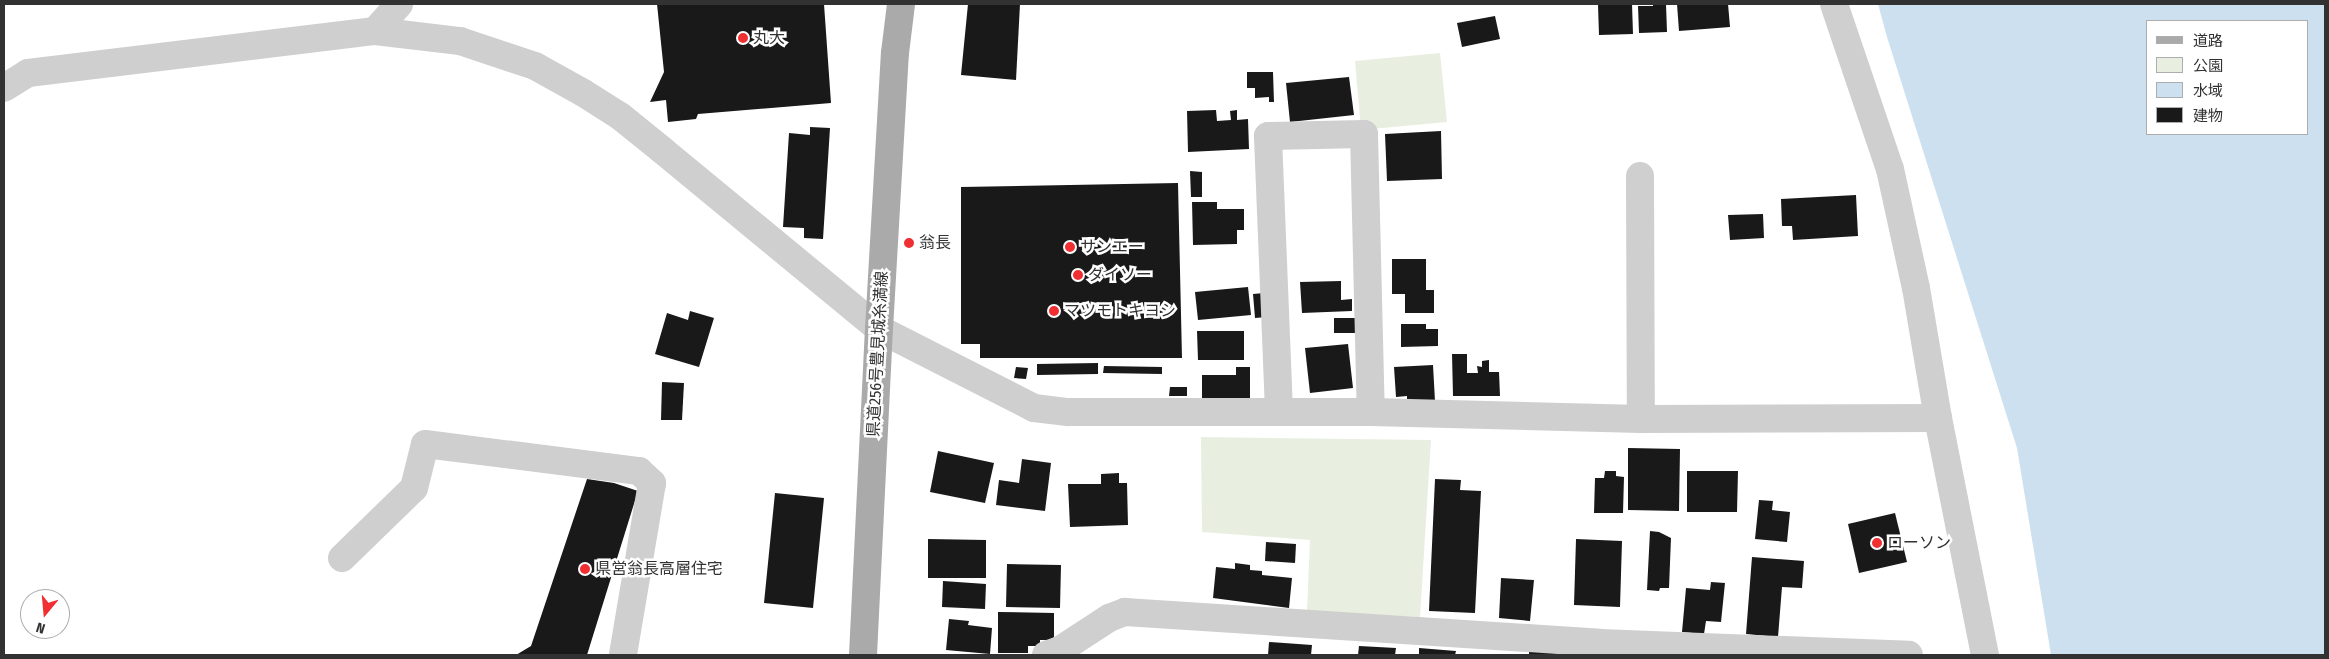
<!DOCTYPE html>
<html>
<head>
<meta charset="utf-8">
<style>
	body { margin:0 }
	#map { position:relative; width:2329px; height:659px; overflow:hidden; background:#fff; font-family:"Fira Sans Condensed","Noto Sans JP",sans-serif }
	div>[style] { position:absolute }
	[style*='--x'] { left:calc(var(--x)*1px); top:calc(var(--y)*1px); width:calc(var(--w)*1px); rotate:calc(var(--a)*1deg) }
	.green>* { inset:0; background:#e8efe0 }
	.water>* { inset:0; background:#cce0ef }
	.building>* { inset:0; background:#191919 }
	.minor>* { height:28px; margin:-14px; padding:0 14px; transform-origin:14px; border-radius:14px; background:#cfcfcf }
	.major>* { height:28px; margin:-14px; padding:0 14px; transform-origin:14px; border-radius:14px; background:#aaa }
	.dots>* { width:14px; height:14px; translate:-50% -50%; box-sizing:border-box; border:2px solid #fff; border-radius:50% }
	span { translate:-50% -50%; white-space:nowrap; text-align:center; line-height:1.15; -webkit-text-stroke:5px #fff; paint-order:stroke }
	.poi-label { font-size:16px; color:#323232 }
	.left { translate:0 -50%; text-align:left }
	.street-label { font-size:16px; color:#323232 }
	.frame { position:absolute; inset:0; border:5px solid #323232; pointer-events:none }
	.legend { position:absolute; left:2146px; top:20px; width:162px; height:115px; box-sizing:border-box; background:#fff; border:1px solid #adadad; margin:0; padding:6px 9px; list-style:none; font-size:15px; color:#323232 }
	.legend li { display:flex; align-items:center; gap:10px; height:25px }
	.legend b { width:25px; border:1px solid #adadad }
	.north { position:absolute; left:20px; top:589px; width:50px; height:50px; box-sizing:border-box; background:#fff; border:1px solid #adadad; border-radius:50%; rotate:197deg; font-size:14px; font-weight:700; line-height:20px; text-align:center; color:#323232 }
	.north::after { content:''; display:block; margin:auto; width:18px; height:22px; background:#ef2f32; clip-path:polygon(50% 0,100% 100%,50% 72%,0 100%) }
</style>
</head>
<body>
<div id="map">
	<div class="green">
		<div style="clip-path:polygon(1440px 53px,1447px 122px,1361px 130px,1355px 61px)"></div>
		<div style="clip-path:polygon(1201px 437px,1431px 440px,1420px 617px,1307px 611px,1310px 540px,1202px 532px)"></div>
	</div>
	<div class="water">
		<div style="clip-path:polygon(evenodd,1878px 4px,2325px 4px,2325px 655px,2051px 655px,2017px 448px,1887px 37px,1878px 4px,2148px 21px,2308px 21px,2308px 134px,2148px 134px,2148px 21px)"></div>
	</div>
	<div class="building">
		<div style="clip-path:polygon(657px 4px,824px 4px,831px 103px,698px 114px,696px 119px,668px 122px,666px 100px,650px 102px,664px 72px)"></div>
		<div style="clip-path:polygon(968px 4px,1020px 4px,1016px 80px,961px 75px)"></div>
		<div style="clip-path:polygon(1632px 4px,1633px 34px,1599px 35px,1598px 5px)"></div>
		<div style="clip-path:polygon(1653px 4px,1666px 4px,1667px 32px,1639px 33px,1638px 6px,1653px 6px)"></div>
		<div style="clip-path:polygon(1677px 4px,1728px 4px,1730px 27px,1679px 31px)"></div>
		<div style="clip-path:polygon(1495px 16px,1500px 39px,1462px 47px,1457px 23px)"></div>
		<div style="clip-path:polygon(1247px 72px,1273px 72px,1274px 102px,1269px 102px,1269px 97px,1255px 98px,1255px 88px,1247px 88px)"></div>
		<div style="clip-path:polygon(1349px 77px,1354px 115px,1290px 122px,1286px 83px)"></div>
		<div style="clip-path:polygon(1216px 110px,1217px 121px,1231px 120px,1230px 111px,1237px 110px,1237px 120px,1248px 119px,1249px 149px,1188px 152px,1187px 111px)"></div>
		<div style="clip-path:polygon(810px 127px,830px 128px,823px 239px,804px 238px,804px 228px,783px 227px,789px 133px,810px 135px)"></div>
		<div style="clip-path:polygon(1441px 131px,1442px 179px,1387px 181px,1385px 134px)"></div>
		<div style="clip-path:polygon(1190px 171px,1202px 172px,1202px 197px,1191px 197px)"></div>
		<div style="clip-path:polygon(1178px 183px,1182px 358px,980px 358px,980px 344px,961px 344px,961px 187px)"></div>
		<div style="clip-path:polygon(1856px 195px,1858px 236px,1793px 240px,1792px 226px,1782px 226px,1781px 199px)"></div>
		<div style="clip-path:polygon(1192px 202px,1217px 202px,1217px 209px,1244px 209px,1244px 230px,1237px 230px,1237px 244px,1193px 245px)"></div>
		<div style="clip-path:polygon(1763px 214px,1764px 238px,1730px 240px,1728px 215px)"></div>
		<div style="clip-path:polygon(1392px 259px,1426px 259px,1426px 290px,1434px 290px,1434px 313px,1405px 313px,1405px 294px,1392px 294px)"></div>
		<div style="clip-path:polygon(1341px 281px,1341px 300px,1352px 299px,1352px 311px,1302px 313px,1300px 282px)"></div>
		<div style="clip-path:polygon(1248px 287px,1251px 315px,1198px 320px,1195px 292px)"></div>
		<div style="clip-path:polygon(1264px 293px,1267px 317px,1255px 318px,1253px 294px)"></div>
		<div style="clip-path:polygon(690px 311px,714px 318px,699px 367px,655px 354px,667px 313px,688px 320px)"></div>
		<div style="clip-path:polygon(1334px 318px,1356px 318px,1356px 333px,1334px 333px)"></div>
		<div style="clip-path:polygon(1401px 324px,1426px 324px,1426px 329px,1438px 329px,1438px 346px,1401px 347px)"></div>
		<div style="clip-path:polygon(1197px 331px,1244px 331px,1244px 360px,1198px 360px)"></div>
		<div style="clip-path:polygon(1348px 344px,1353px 388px,1310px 393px,1305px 348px)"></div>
		<div style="clip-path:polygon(1452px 354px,1467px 354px,1467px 373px,1478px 373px,1477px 366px,1482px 367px,1482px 361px,1489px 360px,1489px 372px,1499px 372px,1500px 396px,1453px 396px)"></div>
		<div style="clip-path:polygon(1098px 363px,1098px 374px,1037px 375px,1037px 364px)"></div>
		<div style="clip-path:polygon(1433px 365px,1435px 401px,1407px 402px,1407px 396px,1396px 397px,1394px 367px)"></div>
		<div style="clip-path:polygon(1104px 366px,1162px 367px,1162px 374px,1103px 373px)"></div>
		<div style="clip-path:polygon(1016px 367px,1028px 368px,1026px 379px,1014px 378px)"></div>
		<div style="clip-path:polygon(1236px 367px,1250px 367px,1250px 405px,1202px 404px,1202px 375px,1236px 375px)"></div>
		<div style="clip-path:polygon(662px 382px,684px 383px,682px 420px,661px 420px)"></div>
		<div style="clip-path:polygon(1170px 387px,1187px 387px,1187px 396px,1169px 396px)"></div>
		<div style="clip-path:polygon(1628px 448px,1680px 449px,1679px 511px,1628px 510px)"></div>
		<div style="clip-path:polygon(938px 451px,994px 463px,985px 503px,930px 492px)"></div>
		<div style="clip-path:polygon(1022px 459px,1051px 463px,1045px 511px,996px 505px,999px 480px,1019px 483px)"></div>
		<div style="clip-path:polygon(1605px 471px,1616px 471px,1616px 476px,1624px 477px,1623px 513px,1594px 513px,1595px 478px,1604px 478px)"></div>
		<div style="clip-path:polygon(1687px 471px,1738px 471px,1737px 512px,1687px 512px)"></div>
		<div style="clip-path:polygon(1119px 473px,1119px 483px,1127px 483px,1128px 525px,1070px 527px,1068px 484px,1101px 484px,1101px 474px)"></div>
		<div style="clip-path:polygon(587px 479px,614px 483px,638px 491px,587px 655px,516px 655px,531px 646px)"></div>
		<div style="clip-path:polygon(1435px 479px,1461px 480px,1460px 490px,1481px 491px,1475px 613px,1429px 611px)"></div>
		<div style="clip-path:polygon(775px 493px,824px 498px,813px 608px,764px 603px)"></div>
		<div style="clip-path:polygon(1759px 500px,1773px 501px,1772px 510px,1790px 512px,1787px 542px,1755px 539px)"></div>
		<div style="clip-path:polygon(1895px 513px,1907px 562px,1859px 573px,1848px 524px)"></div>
		<div style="clip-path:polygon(1650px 531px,1659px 532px,1671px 538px,1669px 588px,1660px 588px,1659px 591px,1647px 590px)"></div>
		<div style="clip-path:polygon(928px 539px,986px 540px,986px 578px,928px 578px)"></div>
		<div style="clip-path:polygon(1576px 539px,1622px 541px,1620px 607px,1574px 605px)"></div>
		<div style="clip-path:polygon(1266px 542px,1296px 544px,1295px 563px,1265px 561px)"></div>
		<div style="clip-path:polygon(1752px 557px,1804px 561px,1802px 588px,1782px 587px,1778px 637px,1746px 634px)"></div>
		<div style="clip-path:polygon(1235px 563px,1250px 565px,1250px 570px,1262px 571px,1262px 575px,1292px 578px,1289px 608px,1213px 598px,1216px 567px,1235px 569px)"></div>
		<div style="clip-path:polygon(1007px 564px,1061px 565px,1060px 608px,1006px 607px)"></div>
		<div style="clip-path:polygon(1501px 578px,1534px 580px,1530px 621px,1499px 618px)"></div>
		<div style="clip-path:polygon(943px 581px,986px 584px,985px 609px,942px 607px)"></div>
		<div style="clip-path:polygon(1711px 582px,1725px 583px,1721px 622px,1706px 621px,1704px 634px,1682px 632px,1686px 588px,1710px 590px)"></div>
		<div style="clip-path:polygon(998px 612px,1054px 613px,1054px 640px,1040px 640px,1040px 646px,1028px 646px,1028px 653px,998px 653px)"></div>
		<div style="clip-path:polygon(949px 619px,969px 621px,968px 625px,992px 628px,990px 654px,946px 650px)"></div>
		<div style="clip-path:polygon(1269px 642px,1312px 645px,1311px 655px,1268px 655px)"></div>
		<div style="clip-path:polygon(1359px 646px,1396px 648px,1395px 655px,1358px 655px)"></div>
		<div style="clip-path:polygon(1419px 648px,1456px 651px,1455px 655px,1419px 655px)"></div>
		<div style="clip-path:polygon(1529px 650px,1561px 653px,1561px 655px,1529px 655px)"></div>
	</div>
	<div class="minor">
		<div style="--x:1834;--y:4;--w:174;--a:71.3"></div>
		<div style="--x:1890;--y:169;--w:122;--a:77.7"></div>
		<div style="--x:1916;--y:288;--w:132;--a:80.4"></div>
		<div style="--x:1938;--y:418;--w:242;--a:78.8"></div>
		<div style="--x:375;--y:31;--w:36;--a:-48"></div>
		<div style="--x:4;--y:88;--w:28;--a:-32"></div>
		<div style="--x:28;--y:73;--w:350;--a:-6.9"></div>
		<div style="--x:375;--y:31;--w:86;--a:6.7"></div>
		<div style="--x:460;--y:41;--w:79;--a:18.4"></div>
		<div style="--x:535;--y:66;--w:54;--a:29"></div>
		<div style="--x:582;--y:92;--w:45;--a:32.3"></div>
		<div style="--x:620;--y:116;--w:54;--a:39"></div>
		<div style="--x:662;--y:150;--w:281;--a:39.5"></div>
		<div style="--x:879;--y:329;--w:174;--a:27"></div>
		<div style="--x:1034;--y:408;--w:34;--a:7"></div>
		<div style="--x:1068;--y:412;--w:303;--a:0"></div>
		<div style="--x:1371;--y:412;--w:270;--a:1.5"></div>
		<div style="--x:1641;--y:419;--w:297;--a:-0.2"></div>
		<div style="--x:1640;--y:176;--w:243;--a:89.8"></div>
		<div style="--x:1279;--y:411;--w:275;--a:-92.3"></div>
		<div style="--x:1268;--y:136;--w:96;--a:-1.2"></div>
		<div style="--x:1364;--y:134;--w:278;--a:88.6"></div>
		<div style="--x:342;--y:558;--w:100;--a:-44.2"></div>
		<div style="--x:414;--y:488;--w:45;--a:-76"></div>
		<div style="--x:425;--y:444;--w:216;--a:7.2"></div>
		<div style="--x:639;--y:471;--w:18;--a:43"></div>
		<div style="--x:652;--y:483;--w:174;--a:99.6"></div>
		<div style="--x:1046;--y:655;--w:15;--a:-20"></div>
		<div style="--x:1060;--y:650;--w:59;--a:-33.1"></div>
		<div style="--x:1109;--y:618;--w:17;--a:-21"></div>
		<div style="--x:1125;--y:612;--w:476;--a:3.7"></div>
		<div style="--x:1600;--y:643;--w:309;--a:2.2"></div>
	</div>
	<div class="major">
		<div style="--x:863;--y:655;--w:326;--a:-87.2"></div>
		<div style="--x:879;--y:329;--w:276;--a:-86.7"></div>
		<div style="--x:895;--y:53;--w:49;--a:-83"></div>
	</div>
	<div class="dots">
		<div style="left:743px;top:38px;background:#ef2f32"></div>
		<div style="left:909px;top:243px;background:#ef2f32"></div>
		<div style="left:1070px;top:247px;background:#ef2f32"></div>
		<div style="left:1078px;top:275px;background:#ef2f32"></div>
		<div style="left:1054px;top:311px;background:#ef2f32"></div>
		<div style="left:1877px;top:543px;background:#ef2f32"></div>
		<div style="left:585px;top:569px;background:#ef2f32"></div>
	</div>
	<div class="poi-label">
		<span class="left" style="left:753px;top:38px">丸大</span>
		<span class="left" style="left:919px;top:243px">翁長</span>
		<span class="left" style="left:1080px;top:247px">サンエー</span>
		<span class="left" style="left:1088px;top:275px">ダイソー</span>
		<span class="left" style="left:1064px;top:311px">マツモトキヨシ</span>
		<span class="left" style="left:1887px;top:543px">ローソン</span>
		<span class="left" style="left:595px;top:569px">県営翁長高層住宅</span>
	</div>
	<div class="street-label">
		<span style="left:878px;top:354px;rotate:-87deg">県道256号豊見城糸満線</span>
	</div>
	<div class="frame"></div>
	<ul class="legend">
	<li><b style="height:6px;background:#aaa"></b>道路</li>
	<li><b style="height:14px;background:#e8efe0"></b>公園</li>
	<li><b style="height:14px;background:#cce0ef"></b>水域</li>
	<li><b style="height:14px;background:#191919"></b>建物</li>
	</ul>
	<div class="north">N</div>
</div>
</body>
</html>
